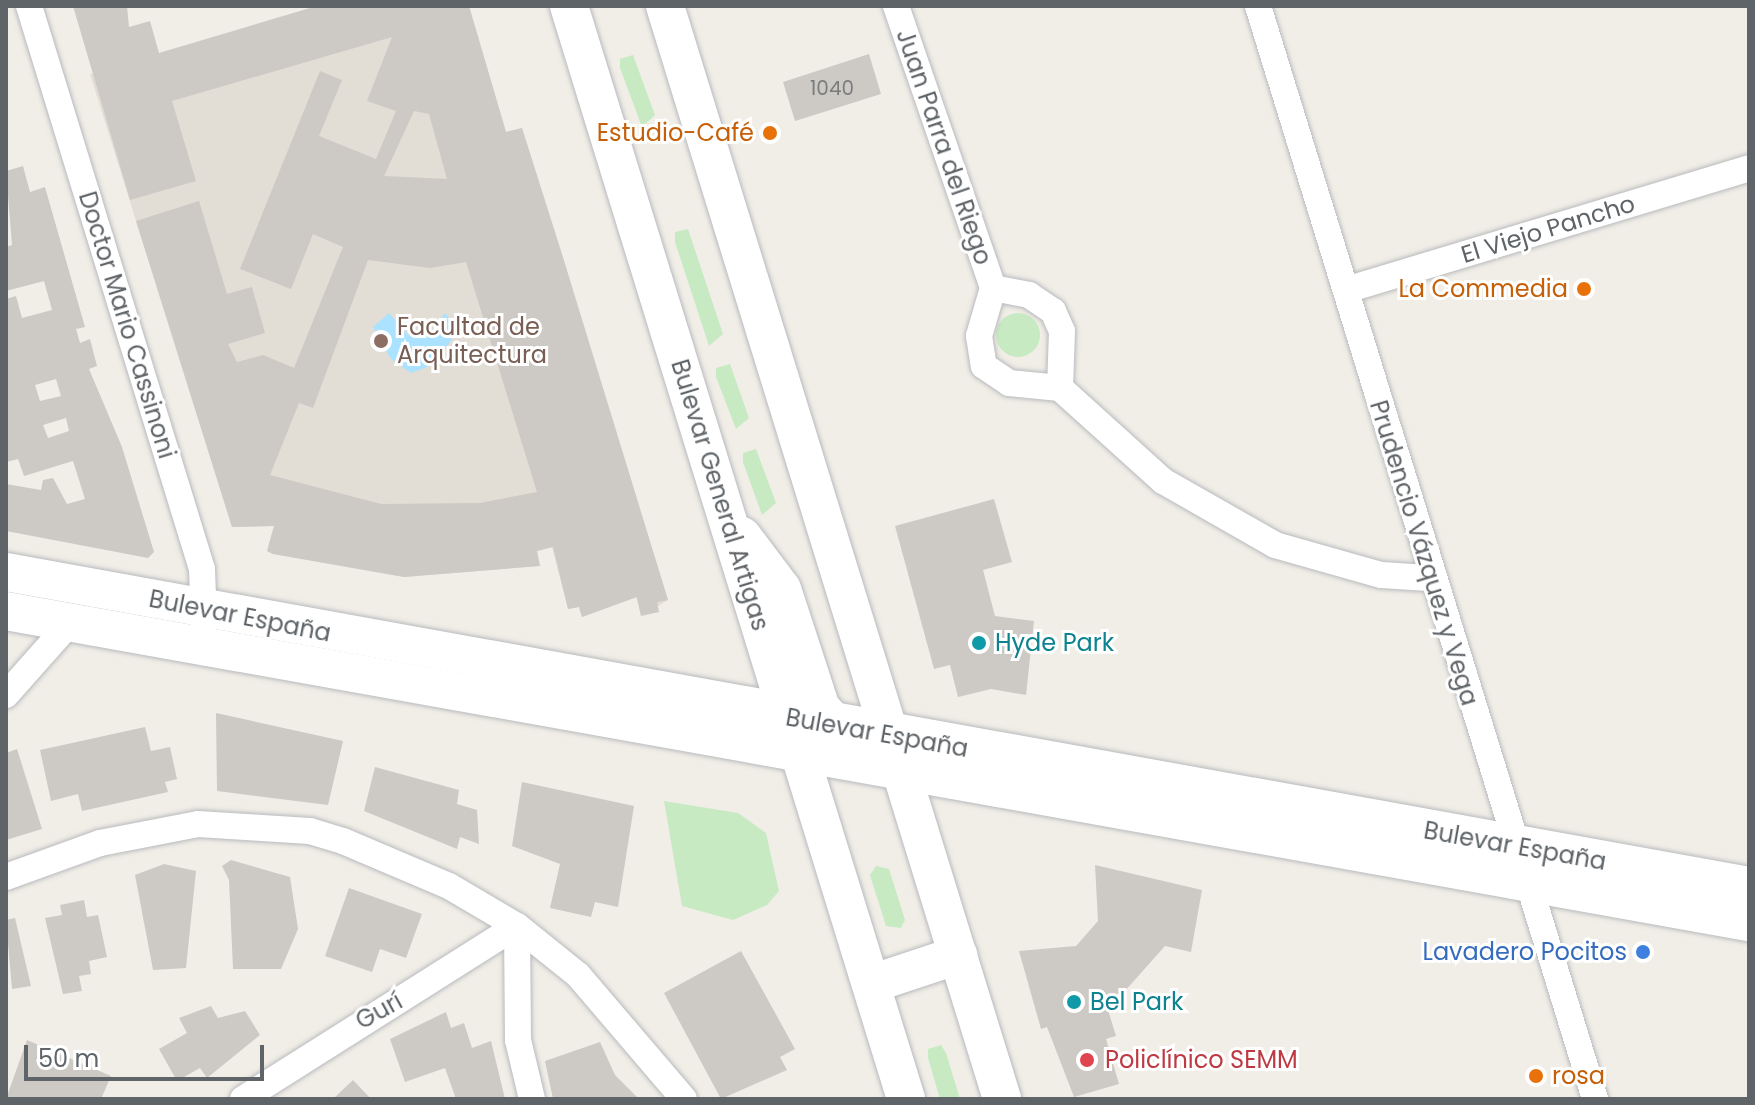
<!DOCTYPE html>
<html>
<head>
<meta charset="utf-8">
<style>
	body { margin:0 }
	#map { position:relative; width:1755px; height:1105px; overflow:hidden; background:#f1eee7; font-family:Poppins,sans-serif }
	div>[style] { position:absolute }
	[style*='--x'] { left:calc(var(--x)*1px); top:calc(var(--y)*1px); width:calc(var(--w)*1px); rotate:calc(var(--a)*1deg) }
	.education>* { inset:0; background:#e2ddd5 }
	.green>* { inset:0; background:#c7eac3 }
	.round { border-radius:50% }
	.water>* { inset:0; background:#aae2ff }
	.building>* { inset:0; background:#cdc9c4 }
	.roads { filter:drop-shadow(0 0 2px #b8babe) drop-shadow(0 0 2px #b8babe) }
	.street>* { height:26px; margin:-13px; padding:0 13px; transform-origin:13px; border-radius:13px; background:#fff }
	.secondary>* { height:38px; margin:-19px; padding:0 19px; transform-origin:19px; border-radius:19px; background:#fff }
	.dots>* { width:22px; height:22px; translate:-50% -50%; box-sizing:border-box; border:4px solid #fff; border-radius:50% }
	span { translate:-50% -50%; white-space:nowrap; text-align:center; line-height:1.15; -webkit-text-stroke:6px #fff; paint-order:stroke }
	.number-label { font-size:20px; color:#7a7d7f }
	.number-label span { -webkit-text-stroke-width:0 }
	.food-label { font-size:24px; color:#c56008 }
	.right { translate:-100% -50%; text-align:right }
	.left { translate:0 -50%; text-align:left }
	.street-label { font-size:24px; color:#5f6468 }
	.education-label { font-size:24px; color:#785e54 }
	.culture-label { font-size:24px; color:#0d838f }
	.shop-label { font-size:24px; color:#366cbe }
	.health-label { font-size:24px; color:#be3a42 }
	.frame { position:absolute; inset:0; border:8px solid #5f6468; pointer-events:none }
	.scale { position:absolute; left:24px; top:1045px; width:240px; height:36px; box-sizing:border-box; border:4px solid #5f6468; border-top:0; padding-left:10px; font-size:24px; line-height:28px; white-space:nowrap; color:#5f6468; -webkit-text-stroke:6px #fff; paint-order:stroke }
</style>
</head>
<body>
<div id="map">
	<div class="education">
		<div style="clip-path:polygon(317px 6px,469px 6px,506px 132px,522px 128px,668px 600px,641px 616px,636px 597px,582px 617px,579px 607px,568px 609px,552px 547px,537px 551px,540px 566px,404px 577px,273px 554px,267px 551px,274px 526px,232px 527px,90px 74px)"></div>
	</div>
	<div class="green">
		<div style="clip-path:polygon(633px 55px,655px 115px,642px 127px,620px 68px,620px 59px)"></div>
		<div style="clip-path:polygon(688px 229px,723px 334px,709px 346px,675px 242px,675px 232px)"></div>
		<div class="round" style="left:996px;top:313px;width:44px;height:44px"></div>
		<div style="clip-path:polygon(730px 364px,749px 418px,736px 429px,716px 377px,716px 368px)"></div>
		<div style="clip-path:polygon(756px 449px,776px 503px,762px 515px,743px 462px,743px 453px)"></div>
		<div style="clip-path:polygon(664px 801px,738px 813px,766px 833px,779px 891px,767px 905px,733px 920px,682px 906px)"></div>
		<div style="clip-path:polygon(876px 866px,889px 869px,905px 920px,901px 928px,886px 926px,870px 875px)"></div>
		<div style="clip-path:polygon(941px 1045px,946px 1053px,960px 1099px,940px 1099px,928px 1058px,928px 1049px)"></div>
	</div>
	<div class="water">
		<div style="clip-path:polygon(389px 313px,408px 335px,430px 333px,445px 313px,458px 330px,435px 364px,411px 373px,390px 358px,373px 327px)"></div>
	</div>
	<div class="building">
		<div style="clip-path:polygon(evenodd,73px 6px,127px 6px,129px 27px,150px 21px,159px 53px,317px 6px,469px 6px,506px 132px,522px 128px,562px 254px,668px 600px,657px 602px,659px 612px,641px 616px,637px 597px,582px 617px,579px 607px,568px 609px,553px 547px,537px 551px,540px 566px,404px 577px,273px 554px,267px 551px,274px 526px,232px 527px,136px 221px,199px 201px,227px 294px,252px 287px,265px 333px,228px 344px,237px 362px,263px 355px,294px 368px,343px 247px,313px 234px,291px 289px,240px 269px,320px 71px,342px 80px,319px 136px,376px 159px,396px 111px,367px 101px,392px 37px,172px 101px,196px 181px,130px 200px,73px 6px,414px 111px,429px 114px,447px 179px,384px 176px,414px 111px,73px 6px,368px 260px,430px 268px,466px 262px,537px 492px,480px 503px,381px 504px,270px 475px,299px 403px,313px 408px,368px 260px)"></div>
		<div style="clip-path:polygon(869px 54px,881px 94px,795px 121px,783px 82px)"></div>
		<div style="clip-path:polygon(evenodd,23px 166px,30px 192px,45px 187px,85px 327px,76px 329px,80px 343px,90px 339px,97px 366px,89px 369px,122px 447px,154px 552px,148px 558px,6px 531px,6px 484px,41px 490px,43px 480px,53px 478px,67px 504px,85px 499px,73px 461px,24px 476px,18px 459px,6px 462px,6px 299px,16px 296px,22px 318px,52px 310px,44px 281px,6px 291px,6px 247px,12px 245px,6px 171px,23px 166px,56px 379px,61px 396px,40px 401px,35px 385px,56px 379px,23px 166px,66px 418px,69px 431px,48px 438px,43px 425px,66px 418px)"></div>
		<div style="clip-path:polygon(994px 499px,1012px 562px,983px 570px,995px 616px,1034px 621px,1026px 695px,991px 689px,958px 697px,950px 665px,934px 669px,895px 526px)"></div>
		<div style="clip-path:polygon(216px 713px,343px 741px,328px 805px,217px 791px)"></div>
		<div style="clip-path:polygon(145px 727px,151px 751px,170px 747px,177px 779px,165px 782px,168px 792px,82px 811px,78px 794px,51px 801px,40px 750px)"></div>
		<div style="clip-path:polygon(17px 749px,42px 829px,6px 840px,6px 753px)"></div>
		<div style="clip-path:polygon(375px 767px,459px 790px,457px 804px,477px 810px,479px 844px,460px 837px,457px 849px,364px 811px)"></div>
		<div style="clip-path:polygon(522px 782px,634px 806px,618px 907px,595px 902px,591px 917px,550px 908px,560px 864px,512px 846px)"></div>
		<div style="clip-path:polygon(231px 860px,290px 877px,298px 929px,281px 969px,233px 969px,229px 880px,222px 866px)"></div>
		<div style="clip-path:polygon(164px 864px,196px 871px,186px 968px,153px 970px,135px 875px)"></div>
		<div style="clip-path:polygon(1095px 865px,1202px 890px,1191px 952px,1165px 946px,1108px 1010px,1116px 1036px,1106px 1039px,1119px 1084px,1074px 1097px,1047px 1027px,1041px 1029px,1019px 951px,1076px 946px,1098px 921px)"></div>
		<div style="clip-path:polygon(349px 888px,422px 914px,406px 958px,380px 949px,372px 972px,325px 956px)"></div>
		<div style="clip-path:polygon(84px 900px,87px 917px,98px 915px,107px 957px,89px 961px,91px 974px,79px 976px,82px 991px,63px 994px,45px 918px,62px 915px,60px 905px)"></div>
		<div style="clip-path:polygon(15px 918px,31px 986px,12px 989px,6px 920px)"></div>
		<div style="clip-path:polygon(741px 951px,795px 1049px,780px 1057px,787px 1070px,721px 1099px,664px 993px)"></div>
		<div style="clip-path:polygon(211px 1006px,218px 1018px,245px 1011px,260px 1035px,207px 1078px,200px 1068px,177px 1081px,159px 1049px,187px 1033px,179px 1018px)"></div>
		<div style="clip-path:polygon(446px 1012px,451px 1028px,464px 1023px,472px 1048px,491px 1041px,505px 1099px,456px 1099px,445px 1068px,405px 1082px,390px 1039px)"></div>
		<div style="clip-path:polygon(27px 1040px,111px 1076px,101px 1099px,6px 1099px)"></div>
		<div style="clip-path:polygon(600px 1042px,615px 1075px,639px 1099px,553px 1099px,545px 1061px)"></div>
		<div style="clip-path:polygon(353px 1080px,371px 1099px,333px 1099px)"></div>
	</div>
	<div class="roads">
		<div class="street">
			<div style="--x:29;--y:6;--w:589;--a:72.92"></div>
			<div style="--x:202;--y:569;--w:55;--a:87.9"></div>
			<div style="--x:896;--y:6;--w:298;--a:71"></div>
			<div style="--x:993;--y:288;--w:50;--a:106.3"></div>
			<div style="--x:979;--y:336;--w:30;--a:81"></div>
			<div style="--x:984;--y:366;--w:30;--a:34"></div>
			<div style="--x:1009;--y:383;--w:51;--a:5.6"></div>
			<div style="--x:1060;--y:388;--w:139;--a:42.1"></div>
			<div style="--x:1163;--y:481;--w:129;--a:29.7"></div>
			<div style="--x:1275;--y:545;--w:110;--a:15.8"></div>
			<div style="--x:1381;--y:575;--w:48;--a:3.6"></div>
			<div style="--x:1258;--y:6;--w:1144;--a:72.86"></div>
			<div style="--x:993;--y:288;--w:37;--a:11"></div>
			<div style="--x:1029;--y:295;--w:29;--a:34"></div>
			<div style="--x:1053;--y:311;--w:22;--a:66"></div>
			<div style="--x:1062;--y:331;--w:57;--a:92"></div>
			<div style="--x:1346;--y:290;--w:421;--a:-16.8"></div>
			<div style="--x:6;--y:695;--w:96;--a:-48.4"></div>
			<div style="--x:6;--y:877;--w:100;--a:-19.9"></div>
			<div style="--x:100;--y:843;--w:100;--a:-11"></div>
			<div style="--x:198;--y:824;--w:112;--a:3.6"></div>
			<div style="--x:310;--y:831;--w:34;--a:17"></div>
			<div style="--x:343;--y:841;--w:115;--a:23"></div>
			<div style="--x:449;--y:886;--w:79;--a:30.5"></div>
			<div style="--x:517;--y:926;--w:78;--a:38.8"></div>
			<div style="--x:578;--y:975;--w:163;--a:49.5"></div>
			<div style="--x:517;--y:926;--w:114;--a:89.5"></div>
			<div style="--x:518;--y:1040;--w:61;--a:76.7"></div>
			<div style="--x:243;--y:1099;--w:324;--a:-32.3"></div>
		</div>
		<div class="secondary">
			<div style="--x:569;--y:6;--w:1144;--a:72.86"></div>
			<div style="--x:665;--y:6;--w:1144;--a:72.86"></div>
			<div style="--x:742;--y:536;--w:66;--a:53"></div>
			<div style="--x:782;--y:589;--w:125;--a:71.9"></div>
			<div style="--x:821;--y:708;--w:38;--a:47"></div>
			<div style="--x:6;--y:572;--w:1771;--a:10.21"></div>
			<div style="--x:6;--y:611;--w:1771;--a:10.12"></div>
			<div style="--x:871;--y:984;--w:92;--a:-18.4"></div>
		</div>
	</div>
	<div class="dots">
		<div style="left:770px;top:133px;background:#e8710a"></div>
		<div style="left:1584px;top:289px;background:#e8710a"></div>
		<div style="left:381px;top:341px;background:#8d6e63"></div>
		<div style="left:979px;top:643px;background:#0f9aa8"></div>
		<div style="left:1643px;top:952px;background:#3f7fe0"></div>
		<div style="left:1074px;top:1002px;background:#0f9aa8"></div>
		<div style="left:1087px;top:1060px;background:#e0444e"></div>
		<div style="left:1536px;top:1076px;background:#e8710a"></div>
	</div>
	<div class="number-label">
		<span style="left:832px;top:88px">1040</span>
	</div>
	<div class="food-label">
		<span class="right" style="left:754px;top:133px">Estudio-Café</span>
		<span class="right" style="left:1568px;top:289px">La Commedia</span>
		<span class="left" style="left:1552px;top:1076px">rosa</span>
	</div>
	<div class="street-label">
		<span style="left:944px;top:147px;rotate:71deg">Juan Parra del Riego</span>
		<span style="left:1548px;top:229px;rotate:-17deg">El Viejo Pancho</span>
		<span style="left:127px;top:325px;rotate:73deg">Doctor Mario Cassinoni</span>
		<span style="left:720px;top:495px;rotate:73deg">Bulevar General Artigas</span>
		<span style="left:1424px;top:553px;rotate:73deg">Prudencio Vázquez y Vega</span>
		<span style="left:240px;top:616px;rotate:11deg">Bulevar España</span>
		<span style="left:877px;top:733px;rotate:10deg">Bulevar España</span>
		<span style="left:1515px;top:846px;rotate:10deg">Bulevar España</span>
		<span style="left:379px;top:1011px;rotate:-29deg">Gurí</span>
	</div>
	<div class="education-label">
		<span class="left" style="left:397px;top:341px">Facultad de<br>Arquitectura</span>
	</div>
	<div class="culture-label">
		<span class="left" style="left:995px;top:643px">Hyde Park</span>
		<span class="left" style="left:1090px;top:1002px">Bel Park</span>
	</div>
	<div class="shop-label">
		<span class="right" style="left:1627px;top:952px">Lavadero Pocitos</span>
	</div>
	<div class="health-label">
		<span class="left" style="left:1105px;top:1060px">Policlínico SEMM</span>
	</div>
	<div class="frame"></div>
	<div class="scale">50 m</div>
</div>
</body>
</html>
